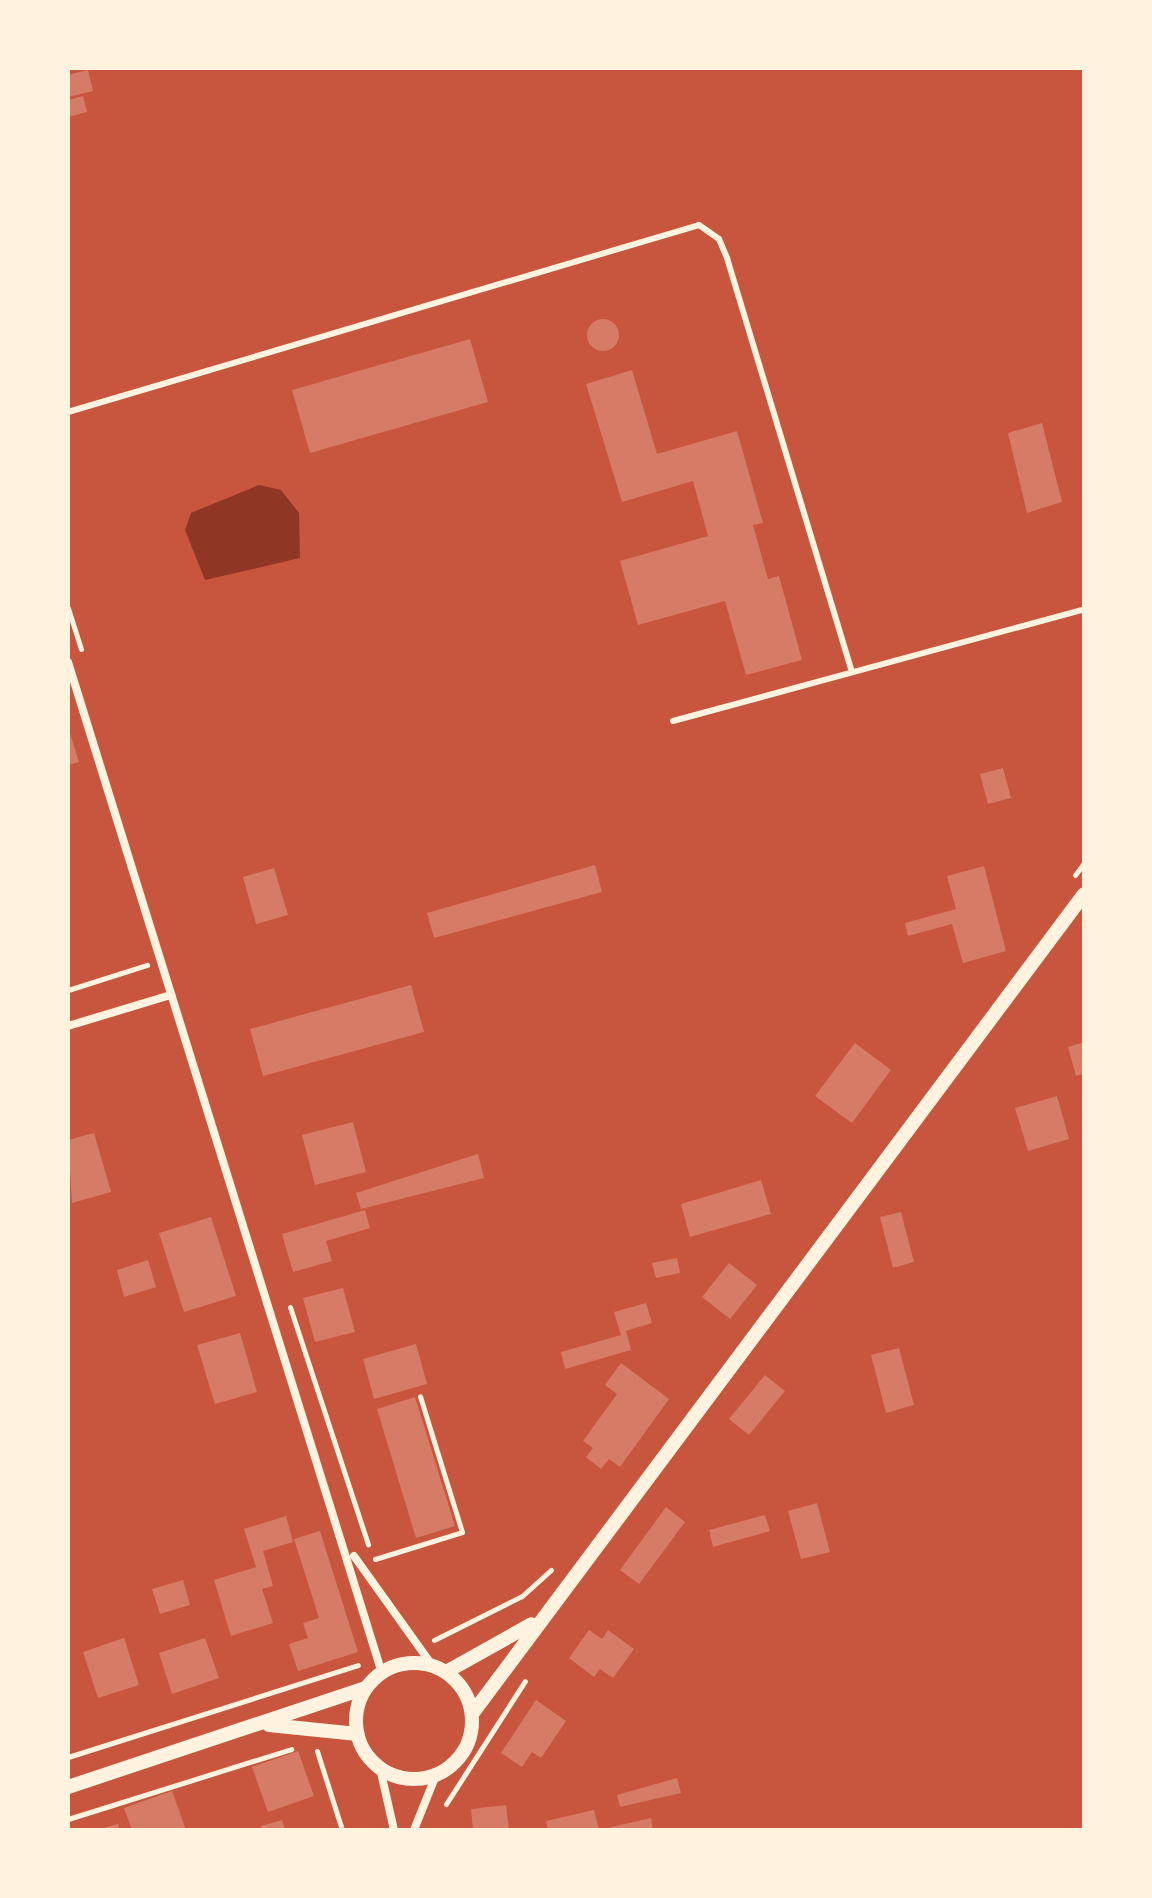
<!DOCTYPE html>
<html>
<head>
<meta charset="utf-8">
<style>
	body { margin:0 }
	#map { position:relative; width:1152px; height:1898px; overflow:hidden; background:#c8553d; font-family:"DejaVu Sans",sans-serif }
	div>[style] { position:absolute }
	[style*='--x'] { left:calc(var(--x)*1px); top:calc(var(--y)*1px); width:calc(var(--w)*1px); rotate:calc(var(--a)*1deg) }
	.water>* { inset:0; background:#8f3625 }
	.building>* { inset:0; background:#d67c66 }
	.round { border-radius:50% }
	.path>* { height:5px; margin:-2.5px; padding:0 2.5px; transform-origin:2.5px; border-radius:2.5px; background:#fff3e0 }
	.service>* { height:6px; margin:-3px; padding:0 3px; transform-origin:3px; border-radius:3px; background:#fff3e0 }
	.minor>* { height:8px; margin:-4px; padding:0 4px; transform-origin:4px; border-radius:4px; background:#fff3e0 }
	.tertiary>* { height:14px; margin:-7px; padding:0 7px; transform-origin:7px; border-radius:7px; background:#fff3e0 }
	.tertiary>.ring { margin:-7px; padding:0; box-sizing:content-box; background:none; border:14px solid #fff3e0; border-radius:50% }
	span { translate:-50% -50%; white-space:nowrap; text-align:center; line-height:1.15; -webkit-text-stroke:8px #fff3e0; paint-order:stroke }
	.frame { position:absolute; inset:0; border:70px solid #fff3e0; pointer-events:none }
</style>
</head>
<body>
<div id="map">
	<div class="water">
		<div style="clip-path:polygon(259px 485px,281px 490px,299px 513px,300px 558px,205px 580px,185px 530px,191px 513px)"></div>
	</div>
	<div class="building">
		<div style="clip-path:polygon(88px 70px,93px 91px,68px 97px,68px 75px)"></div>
		<div style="clip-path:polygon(83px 96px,87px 112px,68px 117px,68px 100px)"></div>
		<div class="round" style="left:587px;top:319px;width:32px;height:32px"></div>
		<div style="clip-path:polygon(470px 339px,488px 402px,310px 453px,292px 390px)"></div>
		<div style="clip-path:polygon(632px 370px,657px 454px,737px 431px,763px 523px,753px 525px,768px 579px,779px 576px,802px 660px,746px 675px,725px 601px,638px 625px,620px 561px,708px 536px,693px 481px,622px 502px,586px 384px)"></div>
		<div style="clip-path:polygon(1042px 423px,1062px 502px,1027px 513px,1008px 433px)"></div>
		<div style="clip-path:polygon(68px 727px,79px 762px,68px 765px)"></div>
		<div style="clip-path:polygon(1003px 768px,1011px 798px,988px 804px,980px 774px)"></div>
		<div style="clip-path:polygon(595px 865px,602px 892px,434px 938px,427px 913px)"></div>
		<div style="clip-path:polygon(984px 866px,1006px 951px,963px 963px,952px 924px,908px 936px,905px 923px,956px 909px,947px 876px)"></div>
		<div style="clip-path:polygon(274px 868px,288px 915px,256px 924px,243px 877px)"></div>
		<div style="clip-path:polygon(411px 985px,424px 1032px,263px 1076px,250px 1029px)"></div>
		<div style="clip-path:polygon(1084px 1042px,1084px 1074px,1076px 1076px,1068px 1047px)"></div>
		<div style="clip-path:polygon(855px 1043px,891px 1070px,852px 1123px,815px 1096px)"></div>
		<div style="clip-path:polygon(1057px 1096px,1069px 1139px,1028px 1151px,1015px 1108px)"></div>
		<div style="clip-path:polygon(353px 1122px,366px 1172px,315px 1185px,302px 1135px)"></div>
		<div style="clip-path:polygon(94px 1133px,111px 1192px,72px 1203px,68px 1140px)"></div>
		<div style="clip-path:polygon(478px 1154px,484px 1178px,361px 1209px,356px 1193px)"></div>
		<div style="clip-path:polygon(761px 1180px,771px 1214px,690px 1237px,681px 1204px)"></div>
		<div style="clip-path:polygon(365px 1210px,370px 1228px,326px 1241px,332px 1261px,293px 1272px,282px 1234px)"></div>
		<div style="clip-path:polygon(901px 1212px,914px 1262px,893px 1268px,880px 1217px)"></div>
		<div style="clip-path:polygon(211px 1217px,236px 1296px,184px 1312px,159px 1233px)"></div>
		<div style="clip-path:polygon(677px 1258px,680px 1273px,656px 1278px,652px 1263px)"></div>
		<div style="clip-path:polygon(148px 1260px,156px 1287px,124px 1297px,117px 1270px)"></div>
		<div style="clip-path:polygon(729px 1263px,757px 1285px,730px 1319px,702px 1297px)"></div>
		<div style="clip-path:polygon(343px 1288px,355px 1332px,315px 1342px,303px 1298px)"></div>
		<div style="clip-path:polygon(646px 1303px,652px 1323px,626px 1331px,631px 1350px,565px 1369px,561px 1352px,621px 1335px,614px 1312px)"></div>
		<div style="clip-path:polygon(240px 1333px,257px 1392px,215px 1404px,197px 1345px)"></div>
		<div style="clip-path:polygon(416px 1344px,427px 1384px,374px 1399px,363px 1359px)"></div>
		<div style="clip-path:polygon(899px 1348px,914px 1405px,886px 1413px,871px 1355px)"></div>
		<div style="clip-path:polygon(621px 1363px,669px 1399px,620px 1467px,609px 1459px,601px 1469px,586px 1457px,593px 1448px,583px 1441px,617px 1394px,605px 1385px)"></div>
		<div style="clip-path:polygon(765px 1375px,785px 1391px,749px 1435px,729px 1419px)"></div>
		<div style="clip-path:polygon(415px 1397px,455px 1526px,416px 1538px,377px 1409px)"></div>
		<div style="clip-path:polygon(817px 1503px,830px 1552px,801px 1559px,788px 1511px)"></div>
		<div style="clip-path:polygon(666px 1507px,685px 1522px,639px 1584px,620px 1570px)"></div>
		<div style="clip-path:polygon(765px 1515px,770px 1531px,713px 1547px,709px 1530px)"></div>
		<div style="clip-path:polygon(286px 1516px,293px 1542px,263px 1551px,273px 1586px,262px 1589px,273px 1623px,231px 1636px,214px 1580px,256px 1567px,244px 1529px)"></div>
		<div style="clip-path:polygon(320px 1531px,358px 1652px,298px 1671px,289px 1644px,308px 1638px,303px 1623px,319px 1618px,294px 1539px)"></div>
		<div style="clip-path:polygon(183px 1580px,190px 1605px,160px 1614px,152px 1589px)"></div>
		<div style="clip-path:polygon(589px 1630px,602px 1639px,608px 1630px,634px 1649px,613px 1678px,600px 1669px,594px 1677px,569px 1658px)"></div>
		<div style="clip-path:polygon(124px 1638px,139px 1685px,98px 1698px,83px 1652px)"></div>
		<div style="clip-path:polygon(205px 1638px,219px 1678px,172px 1694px,159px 1653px)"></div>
		<div style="clip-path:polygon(536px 1700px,566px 1721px,541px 1758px,532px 1752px,522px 1767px,501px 1753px)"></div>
		<div style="clip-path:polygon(298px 1751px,314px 1796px,268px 1812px,252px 1767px)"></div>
		<div style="clip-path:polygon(677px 1778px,681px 1793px,620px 1807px,617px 1795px)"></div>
		<div style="clip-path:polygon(172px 1791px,186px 1830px,132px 1830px,124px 1808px)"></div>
		<div style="clip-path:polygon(506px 1805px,509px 1830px,473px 1830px,471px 1809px)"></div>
		<div style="clip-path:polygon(594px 1810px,599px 1830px,548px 1830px,546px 1821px)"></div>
		<div style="clip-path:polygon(651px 1818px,653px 1830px,603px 1830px,603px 1829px)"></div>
		<div style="clip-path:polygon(282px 1820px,285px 1830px,262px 1830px,261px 1826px)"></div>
		<div style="clip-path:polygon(118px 1824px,120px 1830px,101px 1830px,100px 1829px)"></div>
	</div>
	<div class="path">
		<div style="--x:68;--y:608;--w:43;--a:72.4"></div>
		<div style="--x:1075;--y:875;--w:15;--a:-53"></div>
		<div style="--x:68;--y:990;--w:83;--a:-17.6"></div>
		<div style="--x:290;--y:1307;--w:250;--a:71.8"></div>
		<div style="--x:375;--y:1559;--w:91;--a:-17.2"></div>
		<div style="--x:462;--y:1532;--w:142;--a:-107.2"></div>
		<div style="--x:434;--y:1640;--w:98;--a:-26.6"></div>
		<div style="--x:522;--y:1596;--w:39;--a:-42"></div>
		<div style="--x:317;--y:1751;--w:83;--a:72.4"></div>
		<div style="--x:68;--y:1757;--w:304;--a:-17.6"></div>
		<div style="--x:446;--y:1804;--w:146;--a:-57.3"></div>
		<div style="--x:68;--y:1819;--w:234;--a:-17.4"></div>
	</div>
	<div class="service">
		<div style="--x:68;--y:412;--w:658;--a:-16.51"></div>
		<div style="--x:699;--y:225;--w:24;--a:35"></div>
		<div style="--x:719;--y:239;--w:21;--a:67"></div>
		<div style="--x:727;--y:258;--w:432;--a:73.2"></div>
		<div style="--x:673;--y:721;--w:426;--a:-15.2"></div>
	</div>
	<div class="minor">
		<div style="--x:68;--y:662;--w:1059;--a:72.75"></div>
		<div style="--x:68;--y:1026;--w:108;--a:-16.8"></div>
		<div style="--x:354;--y:1556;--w:134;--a:54.4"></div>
		<div style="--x:380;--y:1768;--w:64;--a:77.3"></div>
		<div style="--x:414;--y:1830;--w:59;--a:-68.2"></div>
	</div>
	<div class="tertiary">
		<div class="ring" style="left:356px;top:1663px;width:102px;height:102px"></div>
		<div style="--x:446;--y:1672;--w:98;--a:-29.2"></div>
		<div style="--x:472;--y:1714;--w:1023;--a:-53.26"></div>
		<div style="--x:269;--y:1725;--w:89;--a:5.8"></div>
		<div style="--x:68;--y:1787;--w:314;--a:-18.4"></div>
	</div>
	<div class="frame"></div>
</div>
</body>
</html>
